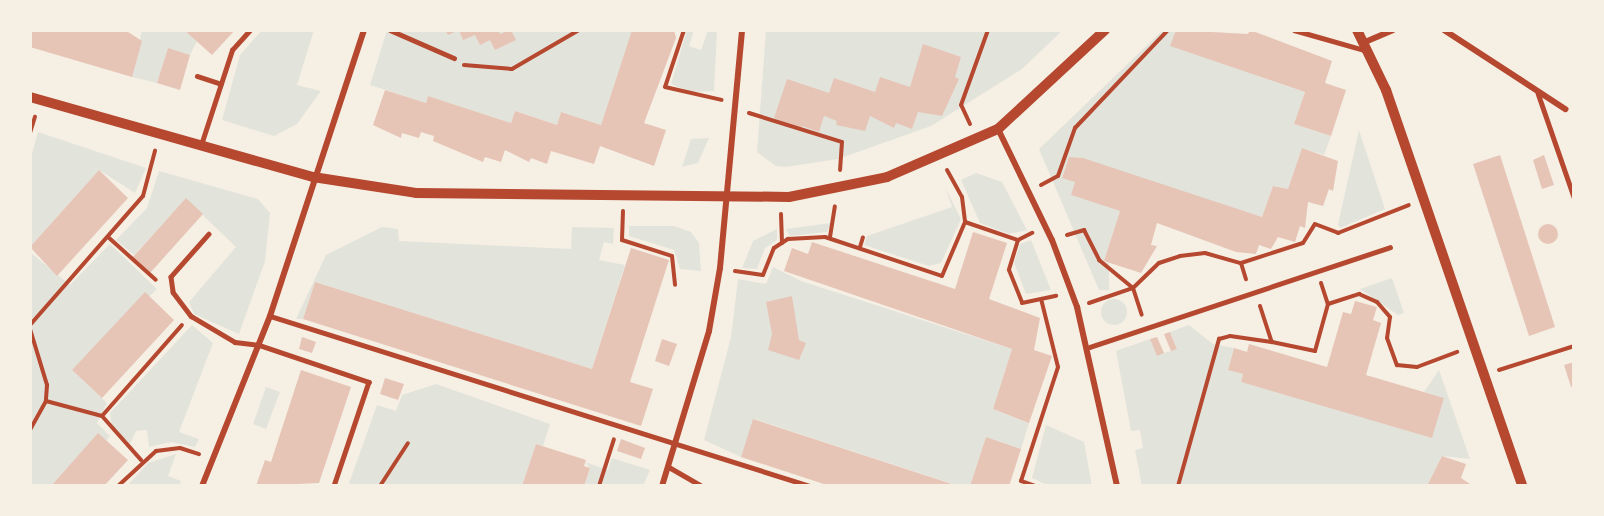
<!DOCTYPE html>
<html>
<head>
<meta charset="utf-8">
<style>
	body { margin:0 }
	#map { position:relative; width:1604px; height:516px; overflow:hidden; background:#f6efe4; font-family:Roboto,sans-serif }
	div>[style] { position:absolute }
	[style*='--x'] { left:calc(var(--x)*1px); top:calc(var(--y)*1px); width:calc(var(--w)*1px); rotate:calc(var(--a)*1deg) }
	.green>* { inset:0; background:#e2e4dc }
	.round { border-radius:50% }
	.building>* { inset:0; background:#e6c5b7 }
	.path>* { height:4px; margin:-2px; padding:0 2px; transform-origin:2px; border-radius:2px; background:#b5482f }
	.service>* { height:4.5px; margin:-2.25px; padding:0 2.25px; transform-origin:2.25px; border-radius:2.25px; background:#b5482f }
	.minor>* { height:6px; margin:-3px; padding:0 3px; transform-origin:3px; border-radius:3px; background:#b5482f }
	.tertiary>* { height:10px; margin:-5px; padding:0 5px; transform-origin:5px; border-radius:5px; background:#b5482f }
	span { translate:-50% -50%; white-space:nowrap; text-align:center; line-height:1.15; -webkit-text-stroke:5px #f6efe4; paint-order:stroke }
	.frame { position:absolute; inset:0; border:32px solid #f6efe4; pointer-events:none }
</style>
</head>
<body>
<div id="map">
	<div class="green">
		<div style="clip-path:polygon(142px 30px,184px 30px,197px 41px,190px 55px,168px 49px,157px 83px,132px 77px)"></div>
		<div style="clip-path:polygon(262px 30px,314px 30px,297px 85px,321px 91px,297px 124px,274px 136px,222px 120px,240px 55px)"></div>
		<div style="clip-path:polygon(387px 30px,632px 30px,601px 125px,561px 112px,557px 125px,515px 111px,511px 123px,428px 96px,426px 103px,370px 85px)"></div>
		<div style="clip-path:polygon(687px 30px,694px 30px,689px 46px,701px 50px,708px 30px,717px 30px,714px 91px,691px 92px,671px 84px)"></div>
		<div style="clip-path:polygon(766px 30px,1063px 30px,1022px 69px,931px 126px,838px 159px,786px 167px,776px 166px,757px 152px)"></div>
		<div style="clip-path:polygon(1163px 30px,1176px 30px,1171px 46px,1305px 92px,1294px 124px,1331px 136px,1324px 155px,1302px 148px,1288px 189px,1273px 186px,1262px 217px,1069px 158px,1062px 177px,1075px 182px,1072px 195px,1120px 211px,1104px 261px,1109px 263px,1109px 290px,1099px 290px,1039px 149px)"></div>
		<div style="clip-path:polygon(1359px 130px,1385px 209px,1340px 228px,1338px 224px)"></div>
		<div style="clip-path:polygon(38px 132px,146px 168px,135px 193px,99px 170px,30px 247px,30px 160px)"></div>
		<div style="clip-path:polygon(709px 138px,698px 163px,682px 167px,691px 139px)"></div>
		<div style="clip-path:polygon(159px 171px,258px 199px,270px 213px,265px 261px,239px 334px,194px 314px,189px 302px,236px 247px,186px 199px,134px 255px,116px 240px,147px 208px)"></div>
		<div style="clip-path:polygon(976px 173px,1002px 182px,1027px 230px,1009px 234px,980px 223px,961px 180px)"></div>
		<div style="clip-path:polygon(945px 187px,961px 219px,941px 263px,929px 266px,864px 245px,867px 236px,952px 207px)"></div>
		<div style="clip-path:polygon(831px 223px,827px 232px,790px 236px,786px 229px)"></div>
		<div style="clip-path:polygon(629px 226px,674px 226px,691px 232px,699px 243px,701px 271px,680px 269px,674px 250px,629px 236px)"></div>
		<div style="clip-path:polygon(382px 227px,398px 229px,399px 241px,571px 249px,572px 227px,614px 228px,613px 244px,604px 242px,599px 260px,625px 265px,592px 369px,315px 282px,303px 319px,296px 319px,326px 255px)"></div>
		<div style="clip-path:polygon(777px 229px,777px 240px,765px 248px,757px 269px,742px 268px,753px 241px)"></div>
		<div style="clip-path:polygon(1031px 240px,1051px 290px,1026px 294px,1014px 263px,1020px 244px)"></div>
		<div style="clip-path:polygon(110px 244px,157px 289px,72px 370px,107px 403px,97px 423px,110px 436px,106px 441px,98px 434px,51px 486px,30px 486px,30px 252px,70px 285px)"></div>
		<div style="clip-path:polygon(773px 267px,801px 281px,1012px 349px,993px 409px,1029px 423px,1021px 449px,986px 437px,970px 486px,959px 486px,754px 419px,741px 457px,704px 440px,731px 337px,738px 279px,766px 284px)"></div>
		<div style="clip-path:polygon(1392px 278px,1404px 313px,1398px 315px,1360px 289px)"></div>
		<div class="round" style="left:1101px;top:299px;width:26px;height:26px"></div>
		<div style="clip-path:polygon(192px 325px,213px 343px,179px 432px,199px 439px,195px 447px,171px 442px,149px 447px,147px 430px,136px 431px,130px 444px,112px 427px,110px 413px)"></div>
		<div style="clip-path:polygon(1189px 325px,1213px 344px,1234px 348px,1228px 369px,1243px 374px,1241px 382px,1444px 398px,1424px 392px,1439px 370px,1470px 459px,1442px 456px,1427px 486px,1142px 486px,1135px 450px,1143px 448px,1140px 430px,1131px 431px,1116px 351px,1150px 339px,1157px 355px,1171px 351px,1177px 348px,1170px 332px)"></div>
		<div style="clip-path:polygon(436px 384px,550px 424px,543px 446px,536px 444px,522px 486px,348px 486px,377px 405px,396px 411px,402px 395px)"></div>
		<div style="clip-path:polygon(266px 387px,280px 392px,266px 429px,253px 424px)"></div>
		<div style="clip-path:polygon(1046px 425px,1084px 442px,1092px 486px,1049px 486px,1032px 478px)"></div>
		<div style="clip-path:polygon(176px 454px,168px 476px,181px 481px,179px 486px,127px 486px,148px 463px)"></div>
		<div style="clip-path:polygon(612px 458px,650px 470px,643px 486px,584px 486px,590px 468px,585px 462px,608px 470px)"></div>
	</div>
	<div class="building">
		<div style="clip-path:polygon(30px 30px,125px 30px,142px 41px,132px 77px,30px 47px)"></div>
		<div style="clip-path:polygon(184px 30px,235px 30px,212px 55px)"></div>
		<div style="clip-path:polygon(445px 30px,498px 30px,500px 34px,511px 30px,516px 40px,495px 50px,490px 40px,480px 45px,475px 35px,463px 40px,459px 30px,448px 35px)"></div>
		<div style="clip-path:polygon(632px 30px,674px 30px,676px 38px,644px 123px,666px 130px,654px 166px,600px 146px,594px 164px,551px 151px,547px 164px,531px 158px,529px 162px,505px 150px,501px 162px,485px 157px,483px 162px,433px 141px,434px 136px,421px 132px,419px 138px,402px 133px,401px 138px,373px 125px,385px 90px,426px 103px,428px 96px,511px 123px,515px 111px,557px 125px,561px 112px,601px 125px)"></div>
		<div style="clip-path:polygon(1176px 30px,1248px 34px,1250px 30px,1332px 61px,1325px 83px,1346px 90px,1331px 136px,1294px 124px,1305px 92px,1170px 46px)"></div>
		<div style="clip-path:polygon(923px 44px,961px 57px,955px 77px,959px 79px,942px 116px,918px 112px,912px 129px,896px 123px,894px 128px,870px 116px,865px 131px,836px 125px,837px 121px,824px 116px,819px 132px,802px 126px,800px 131px,774px 118px,787px 79px,829px 93px,834px 78px,875px 92px,880px 77px,910px 87px)"></div>
		<div style="clip-path:polygon(168px 48px,190px 55px,180px 90px,157px 83px)"></div>
		<div style="clip-path:polygon(1302px 148px,1338px 161px,1333px 191px,1329px 189px,1323px 206px,1308px 202px,1305px 228px,1300px 226px,1295px 242px,1278px 237px,1271px 249px,1259px 245px,1256px 254px,1236px 252px,1157px 223px,1151px 245px,1157px 246px,1141px 273px,1104px 261px,1120px 211px,1071px 195px,1075px 182px,1062px 178px,1069px 157px,1083px 158px,1262px 217px,1273px 186px,1288px 189px)"></div>
		<div style="clip-path:polygon(1500px 155px,1555px 327px,1529px 336px,1473px 164px)"></div>
		<div style="clip-path:polygon(1544px 155px,1554px 185px,1542px 189px,1533px 160px)"></div>
		<div style="clip-path:polygon(99px 170px,128px 198px,57px 276px,30px 247px)"></div>
		<div style="clip-path:polygon(186px 198px,203px 214px,150px 273px,133px 257px)"></div>
		<div class="round" style="left:1538px;top:224px;width:20px;height:20px"></div>
		<div style="clip-path:polygon(973px 232px,1007px 243px,989px 299px,1040px 318px,1034px 350px,1052px 356px,1029px 423px,993px 409px,1012px 349px,784px 271px,792px 248px,808px 254px,812px 242px,955px 289px)"></div>
		<div style="clip-path:polygon(631px 248px,669px 260px,630px 382px,653px 389px,641px 426px,303px 319px,315px 282px,592px 369px)"></div>
		<div style="clip-path:polygon(145px 292px,174px 320px,102px 398px,72px 370px)"></div>
		<div style="clip-path:polygon(792px 296px,799px 340px,806px 343px,799px 360px,768px 350px,772px 334px,766px 302px)"></div>
		<div style="clip-path:polygon(1355px 301px,1377px 307px,1373px 320px,1381px 323px,1366px 375px,1444px 398px,1432px 438px,1241px 382px,1243px 374px,1228px 370px,1234px 348px,1247px 352px,1249px 344px,1327px 367px,1343px 312px,1351px 314px)"></div>
		<div style="clip-path:polygon(1170px 332px,1177px 349px,1171px 351px,1164px 334px)"></div>
		<div style="clip-path:polygon(302px 337px,316px 342px,312px 353px,299px 349px)"></div>
		<div style="clip-path:polygon(1157px 337px,1164px 353px,1157px 356px,1150px 339px)"></div>
		<div style="clip-path:polygon(662px 339px,677px 344px,669px 366px,655px 361px)"></div>
		<div style="clip-path:polygon(1574px 362px,1574px 386px,1571px 387px,1564px 365px)"></div>
		<div style="clip-path:polygon(301px 370px,351px 387px,319px 483px,256px 486px,265px 460px,271px 462px)"></div>
		<div style="clip-path:polygon(385px 378px,404px 384px,398px 400px,380px 394px)"></div>
		<div style="clip-path:polygon(753px 419px,958px 486px,830px 486px,741px 457px)"></div>
		<div style="clip-path:polygon(98px 433px,128px 460px,104px 486px,51px 486px)"></div>
		<div style="clip-path:polygon(986px 437px,1021px 449px,1009px 486px,970px 486px)"></div>
		<div style="clip-path:polygon(621px 439px,645px 448px,641px 459px,617px 451px)"></div>
		<div style="clip-path:polygon(536px 444px,586px 460px,584px 466px,590px 468px,584px 486px,522px 486px)"></div>
		<div style="clip-path:polygon(1442px 456px,1466px 464px,1461px 478px,1473px 486px,1427px 486px)"></div>
	</div>
	<div class="path">
		<div style="--x:684;--y:30;--w:60;--a:108.4"></div>
		<div style="--x:665;--y:87;--w:58;--a:12.8"></div>
		<div style="--x:464;--y:65;--w:48;--a:4.8"></div>
		<div style="--x:512;--y:69;--w:78;--a:-30.2"></div>
		<div style="--x:749;--y:113;--w:97;--a:17.3"></div>
		<div style="--x:842;--y:142;--w:28;--a:94"></div>
		<div style="--x:970;--y:124;--w:21;--a:-115"></div>
		<div style="--x:961;--y:105;--w:80;--a:-70.2"></div>
		<div style="--x:30;--y:133;--w:17;--a:-73"></div>
		<div style="--x:947;--y:170;--w:31;--a:61"></div>
		<div style="--x:962;--y:197;--w:25;--a:83"></div>
		<div style="--x:1041;--y:185;--w:19;--a:-28"></div>
		<div style="--x:1058;--y:176;--w:51;--a:-70.5"></div>
		<div style="--x:1075;--y:128;--w:135;--a:-46.5"></div>
		<div style="--x:623;--y:211;--w:29;--a:92"></div>
		<div style="--x:622;--y:240;--w:52;--a:17.7"></div>
		<div style="--x:672;--y:256;--w:29;--a:84"></div>
		<div style="--x:781;--y:214;--w:29;--a:88"></div>
		<div style="--x:1067;--y:235;--w:18;--a:-16"></div>
		<div style="--x:1084;--y:230;--w:34;--a:63"></div>
		<div style="--x:1099;--y:260;--w:44;--a:39.5"></div>
		<div style="--x:1133;--y:288;--w:28;--a:72"></div>
		<div style="--x:108;--y:237;--w:64;--a:41.9"></div>
		<div style="--x:830;--y:237;--w:31;--a:-81"></div>
		<div style="--x:1018;--y:240;--w:31;--a:107"></div>
		<div style="--x:1009;--y:270;--w:35;--a:68"></div>
		<div style="--x:1022;--y:303;--w:35;--a:-12"></div>
		<div style="--x:860;--y:247;--w:10;--a:-73"></div>
		<div style="--x:1241;--y:263;--w:17;--a:73"></div>
		<div style="--x:735;--y:271;--w:28;--a:8"></div>
		<div style="--x:763;--y:275;--w:29;--a:-68"></div>
		<div style="--x:774;--y:248;--w:17;--a:-33"></div>
		<div style="--x:788;--y:239;--w:37;--a:-3"></div>
		<div style="--x:825;--y:237;--w:123;--a:18.4"></div>
		<div style="--x:942;--y:276;--w:59;--a:-66.9"></div>
		<div style="--x:965;--y:222;--w:56;--a:18.8"></div>
		<div style="--x:1018;--y:240;--w:16;--a:-27"></div>
		<div style="--x:1321;--y:283;--w:22;--a:72"></div>
		<div style="--x:1089;--y:303;--w:46;--a:-18.8"></div>
		<div style="--x:1133;--y:288;--w:36;--a:-44"></div>
		<div style="--x:1159;--y:263;--w:22;--a:-18"></div>
		<div style="--x:1180;--y:256;--w:25;--a:-7"></div>
		<div style="--x:1205;--y:253;--w:37;--a:16"></div>
		<div style="--x:1241;--y:263;--w:65;--a:-17.9"></div>
		<div style="--x:1303;--y:243;--w:22;--a:-58"></div>
		<div style="--x:1315;--y:224;--w:25;--a:21"></div>
		<div style="--x:1338;--y:233;--w:76;--a:-21.5"></div>
		<div style="--x:1260;--y:306;--w:38;--a:72"></div>
		<div style="--x:1272;--y:342;--w:44;--a:11.8"></div>
		<div style="--x:1315;--y:351;--w:49;--a:-74.5"></div>
		<div style="--x:1328;--y:304;--w:33;--a:-18"></div>
		<div style="--x:1359;--y:294;--w:20;--a:24"></div>
		<div style="--x:1377;--y:302;--w:20;--a:49"></div>
		<div style="--x:1390;--y:317;--w:21;--a:98"></div>
		<div style="--x:1387;--y:338;--w:29;--a:70"></div>
		<div style="--x:1397;--y:365;--w:20;--a:6"></div>
		<div style="--x:1417;--y:367;--w:43;--a:-20.6"></div>
		<div style="--x:30;--y:325;--w:171;--a:-48.8"></div>
		<div style="--x:143;--y:196;--w:47;--a:-75.1"></div>
		<div style="--x:30;--y:329;--w:59;--a:73.1"></div>
		<div style="--x:47;--y:385;--w:16;--a:94"></div>
		<div style="--x:46;--y:401;--w:33;--a:119"></div>
		<div style="--x:1499;--y:370;--w:79;--a:-17.7"></div>
		<div style="--x:46;--y:401;--w:58;--a:15"></div>
		<div style="--x:102;--y:416;--w:121;--a:-48.7"></div>
		<div style="--x:102;--y:416;--w:59;--a:48.4"></div>
		<div style="--x:118;--y:486;--w:52;--a:-42.6"></div>
		<div style="--x:156;--y:451;--w:24;--a:-7"></div>
		<div style="--x:180;--y:448;--w:20;--a:18"></div>
		<div style="--x:380;--y:486;--w:51;--a:-56.9"></div>
		<div style="--x:599;--y:486;--w:49;--a:-72.3"></div>
		<div style="--x:1035;--y:486;--w:15;--a:-160"></div>
		<div style="--x:1021;--y:481;--w:120;--a:-72"></div>
		<div style="--x:1058;--y:367;--w:70;--a:-104"></div>
		<div style="--x:1178;--y:486;--w:153;--a:-74.4"></div>
		<div style="--x:1219;--y:339;--w:11;--a:-15"></div>
		<div style="--x:1230;--y:336;--w:42;--a:8.1"></div>
	</div>
	<div class="service">
		<div style="--x:390;--y:30;--w:70;--a:23.6"></div>
		<div style="--x:1294;--y:30;--w:73;--a:15.9"></div>
		<div style="--x:197;--y:76;--w:25;--a:18"></div>
		<div style="--x:1538;--y:93;--w:110;--a:70.9"></div>
		<div style="--x:201;--y:145;--w:100;--a:-71.9"></div>
		<div style="--x:232;--y:50;--w:27;--a:-48"></div>
		<div style="--x:209;--y:234;--w:57;--a:131.5"></div>
		<div style="--x:171;--y:277;--w:15;--a:82"></div>
		<div style="--x:173;--y:292;--w:30;--a:53"></div>
		<div style="--x:191;--y:316;--w:51;--a:30.6"></div>
		<div style="--x:235;--y:342;--w:24;--a:7"></div>
		<div style="--x:259;--y:345;--w:116;--a:18.6"></div>
		<div style="--x:369;--y:382;--w:110;--a:108.6"></div>
		<div style="--x:270;--y:316;--w:566;--a:17.47"></div>
		<div style="--x:1090;--y:347;--w:316;--a:-18.4"></div>
		<div style="--x:669;--y:467;--w:38;--a:30"></div>
	</div>
	<div class="minor">
		<div style="--x:1444;--y:30;--w:145;--a:33.1"></div>
		<div style="--x:1365;--y:42;--w:30;--a:-23"></div>
		<div style="--x:998;--y:129;--w:123;--a:64.1"></div>
		<div style="--x:1052;--y:240;--w:72;--a:69.5"></div>
		<div style="--x:1077;--y:307;--w:183;--a:77.4"></div>
		<div style="--x:202;--y:486;--w:183;--a:-68.2"></div>
		<div style="--x:270;--y:316;--w:301;--a:-71.8"></div>
		<div style="--x:662;--y:486;--w:162;--a:-73.1"></div>
		<div style="--x:709;--y:331;--w:64;--a:-80.1"></div>
		<div style="--x:720;--y:268;--w:239;--a:-84.7"></div>
	</div>
	<div class="tertiary">
		<div style="--x:1357;--y:30;--w:67;--a:64.2"></div>
		<div style="--x:1386;--y:90;--w:419;--a:71"></div>
		<div style="--x:30;--y:97;--w:294;--a:15.8"></div>
		<div style="--x:313;--y:177;--w:104;--a:8.8"></div>
		<div style="--x:416;--y:193;--w:373;--a:0.6"></div>
		<div style="--x:789;--y:197;--w:100;--a:-11.5"></div>
		<div style="--x:887;--y:177;--w:121;--a:-23.4"></div>
		<div style="--x:998;--y:129;--w:146;--a:-42.8"></div>
	</div>
	<div class="frame"></div>
</div>
</body>
</html>
